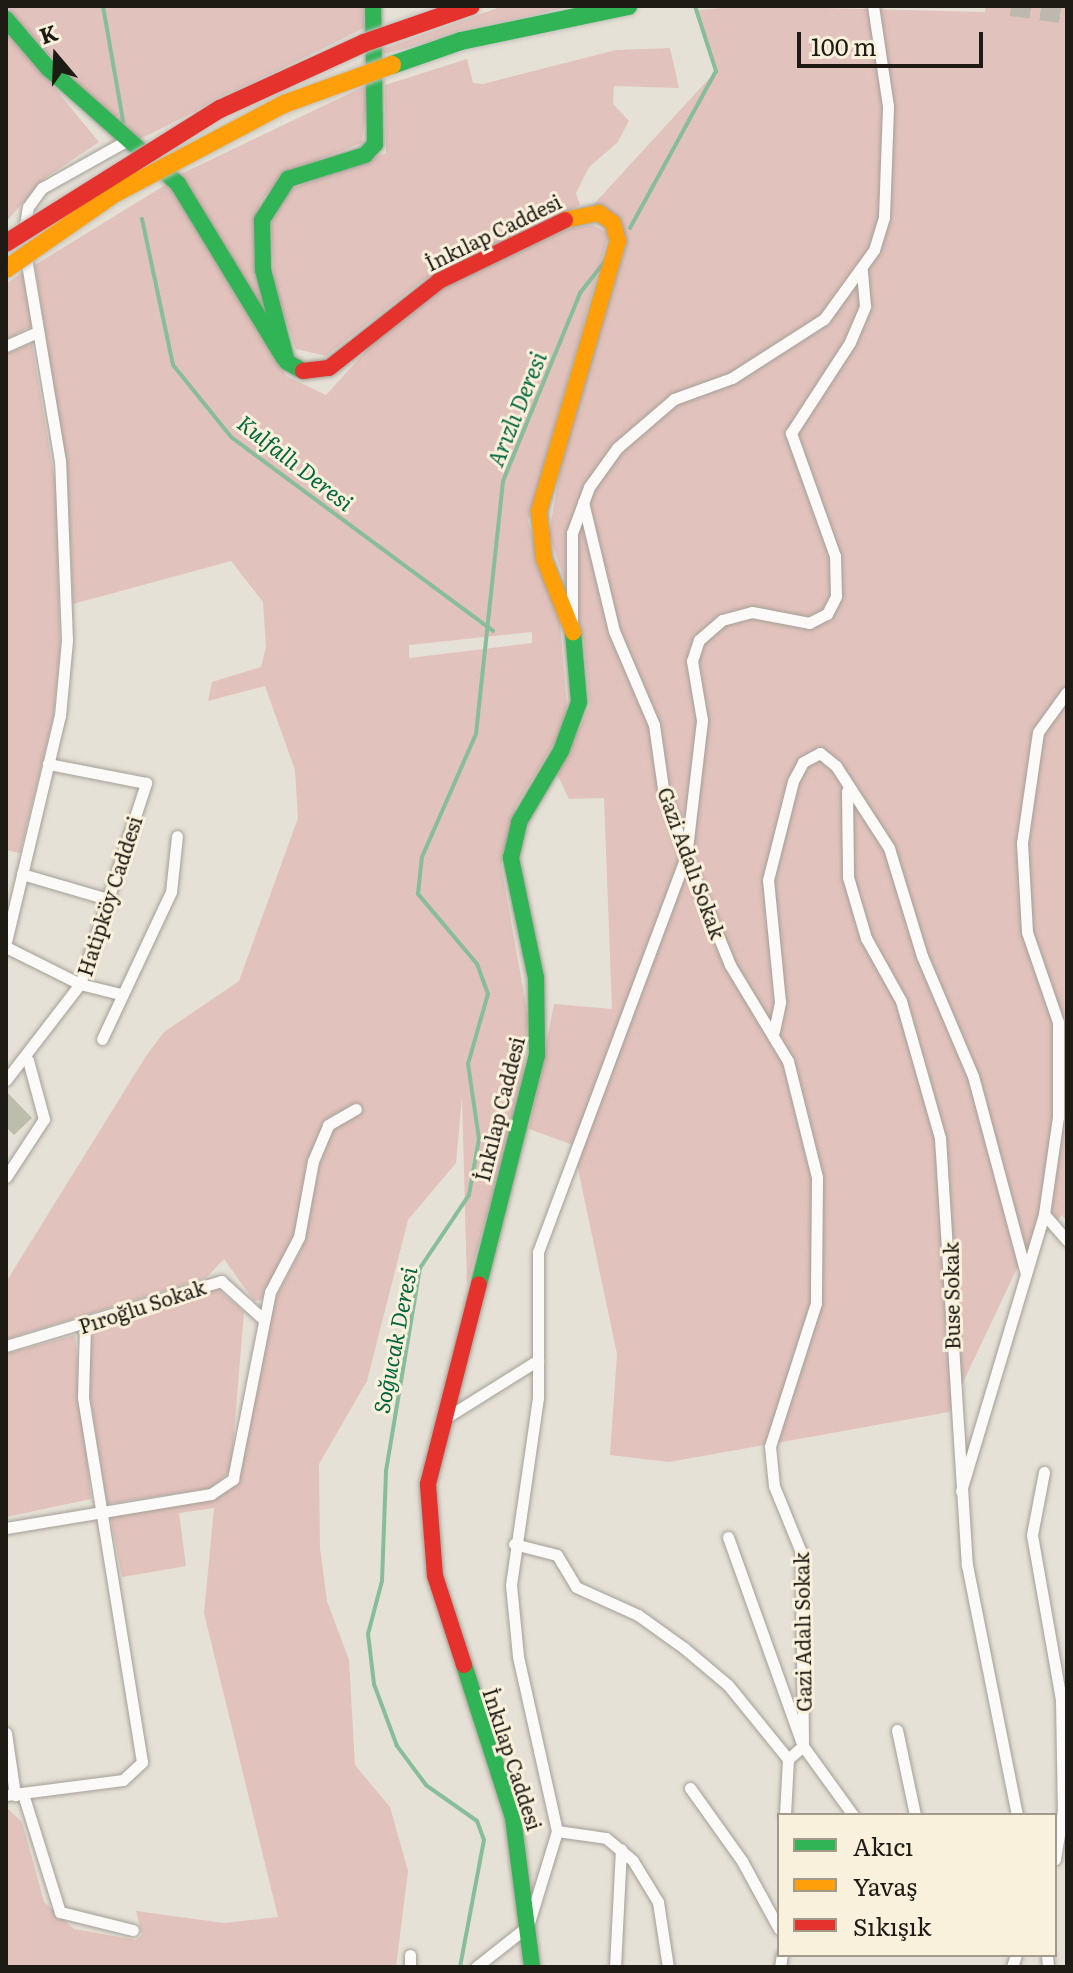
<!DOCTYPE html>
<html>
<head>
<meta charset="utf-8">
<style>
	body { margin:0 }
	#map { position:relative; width:1073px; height:1973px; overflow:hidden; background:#e6e1d6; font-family:Literata,serif }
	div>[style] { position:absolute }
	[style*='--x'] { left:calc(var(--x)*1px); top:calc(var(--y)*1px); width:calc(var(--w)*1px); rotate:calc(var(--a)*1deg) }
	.green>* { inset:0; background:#e2c2bc }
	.stream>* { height:4px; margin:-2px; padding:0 2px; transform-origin:2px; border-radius:2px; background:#88bd9b }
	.building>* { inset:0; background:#bcbeab }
	.highway-tunnel>* { height:20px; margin-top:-10px; transform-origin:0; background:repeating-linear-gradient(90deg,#beb9af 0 20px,transparent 0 30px) }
	.roads { filter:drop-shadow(0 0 2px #a39f97) drop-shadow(0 0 2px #a39f97) }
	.street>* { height:11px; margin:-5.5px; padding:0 5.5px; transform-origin:5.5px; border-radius:5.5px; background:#fbfaf9 }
	.fast>* { height:16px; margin:-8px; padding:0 8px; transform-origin:8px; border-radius:8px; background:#30b455 }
	.slow>* { height:16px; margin:-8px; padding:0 8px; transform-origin:8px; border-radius:8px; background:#ff9f0a }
	.jam>* { height:16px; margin:-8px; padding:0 8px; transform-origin:8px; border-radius:8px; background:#e5322d }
	.bridges { filter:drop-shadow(0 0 2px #c1beb9) drop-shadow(0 0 2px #c1beb9) }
	.fast-bridge>* { height:18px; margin:-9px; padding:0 9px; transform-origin:9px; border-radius:9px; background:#30b455 }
	.slow-bridge>* { height:18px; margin:-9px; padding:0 9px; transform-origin:9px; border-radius:9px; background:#ff9f0a }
	.jam-bridge>* { height:18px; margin:-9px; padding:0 9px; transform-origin:9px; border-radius:9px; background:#e5322d }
	span { translate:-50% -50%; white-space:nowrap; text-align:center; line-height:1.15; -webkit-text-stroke:6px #faf1dc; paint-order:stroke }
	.street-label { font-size:20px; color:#1e1b14 }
	.water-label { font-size:22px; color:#03663e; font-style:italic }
	.frame { position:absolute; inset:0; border:8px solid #1e1b14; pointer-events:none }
	.legend { position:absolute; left:777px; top:1813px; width:280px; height:144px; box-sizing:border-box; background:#faf1dc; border:2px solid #a29b8c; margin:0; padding:10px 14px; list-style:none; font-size:24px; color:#1e1b14 }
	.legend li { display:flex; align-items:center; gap:16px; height:40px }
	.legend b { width:40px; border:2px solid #a29b8c }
	.north { position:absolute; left:16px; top:16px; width:80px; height:80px; -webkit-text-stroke:6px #faf1dc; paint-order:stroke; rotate:341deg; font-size:22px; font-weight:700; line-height:32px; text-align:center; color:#1e1b14 }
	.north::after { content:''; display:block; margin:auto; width:28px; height:36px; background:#1e1b14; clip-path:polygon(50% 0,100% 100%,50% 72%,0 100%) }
	.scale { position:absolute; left:797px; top:32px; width:186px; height:36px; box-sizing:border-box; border:4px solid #1e1b14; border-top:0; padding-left:10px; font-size:24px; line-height:28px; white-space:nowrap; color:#1e1b14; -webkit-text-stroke:6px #faf1dc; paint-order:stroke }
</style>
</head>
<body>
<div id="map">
	<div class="green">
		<div style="clip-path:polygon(6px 6px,363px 6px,364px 28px,138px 140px,108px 123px)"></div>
		<div style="clip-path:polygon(503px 6px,571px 6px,383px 54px,383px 49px)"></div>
		<div style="clip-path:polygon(747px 6px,985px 12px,986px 6px,1067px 6px,1067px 1222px,1062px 1215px,1020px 1262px,949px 1412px,669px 1462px,610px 1455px,617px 1354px,573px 1145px,529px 1129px,554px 1004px,612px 1009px,604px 798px,569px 799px,557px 774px,590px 706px,584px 640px,549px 534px,562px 458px,626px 245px,620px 219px,593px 205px,716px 71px,698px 10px)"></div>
		<div style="clip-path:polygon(6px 29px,99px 142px,45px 178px,6px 222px)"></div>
		<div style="clip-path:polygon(670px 48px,679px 88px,614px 86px,613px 104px,629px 121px,617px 143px,589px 167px,576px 193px,580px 205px,423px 280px,326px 356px,296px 349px,275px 289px,271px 223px,291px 189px,386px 153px,385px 85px,467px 59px,473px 83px,483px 84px,616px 50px)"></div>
		<div style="clip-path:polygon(369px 84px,362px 143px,286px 172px,260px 202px,254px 254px,268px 320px,179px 175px)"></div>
		<div style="clip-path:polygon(evenodd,170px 182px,286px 376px,326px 395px,395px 319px,429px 293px,551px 232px,592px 225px,609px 233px,528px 521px,560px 623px,567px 707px,561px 732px,516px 806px,501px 864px,528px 1017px,522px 1091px,467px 1285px,462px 1096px,456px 1163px,408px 1220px,367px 1381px,319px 1464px,320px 1548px,327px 1601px,349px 1660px,355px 1765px,390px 1807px,408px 1871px,396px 1967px,6px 1967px,6px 1807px,22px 1822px,44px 1902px,74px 1929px,136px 1940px,142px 1935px,136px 1911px,224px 1923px,278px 1917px,204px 1613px,214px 1508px,179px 1513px,186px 1566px,122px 1577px,110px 1514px,213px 1498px,237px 1481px,272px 1304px,301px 1250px,325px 1141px,354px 1105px,330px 1117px,318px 1135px,295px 1238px,262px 1300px,254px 1301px,224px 1259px,206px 1278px,6px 1339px,6px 1282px,146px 1056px,164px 1032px,239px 981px,298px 818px,295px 770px,265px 686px,208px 701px,212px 682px,261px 667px,266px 647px,263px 602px,231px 561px,73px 604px,67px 473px,35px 265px,170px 182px,532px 632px,532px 643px,409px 658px,409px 645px,532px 632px)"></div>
		<div style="clip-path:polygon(23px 272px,32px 326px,6px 340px,6px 284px)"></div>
		<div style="clip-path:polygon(32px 343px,57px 494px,60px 655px,53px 718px,20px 853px,6px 850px,6px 354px)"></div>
		<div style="clip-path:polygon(217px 1288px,244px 1312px,231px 1470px,212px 1488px,107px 1504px,87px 1377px,92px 1331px)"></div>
		<div style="clip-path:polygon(75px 1335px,91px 1499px,6px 1517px,6px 1354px)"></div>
	</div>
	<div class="stream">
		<div style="--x:103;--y:6;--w:117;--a:80.1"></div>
		<div style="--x:142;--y:219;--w:149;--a:78"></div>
		<div style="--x:173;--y:365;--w:92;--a:51.1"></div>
		<div style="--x:231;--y:437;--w:326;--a:36.5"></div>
		<div style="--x:630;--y:228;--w:179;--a:-61.3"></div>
		<div style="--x:716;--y:71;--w:68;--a:-107.9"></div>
		<div style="--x:460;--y:1967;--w:129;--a:-79.3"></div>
		<div style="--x:484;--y:1840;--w:20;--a:-110"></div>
		<div style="--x:477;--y:1821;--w:62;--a:-144.8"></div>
		<div style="--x:426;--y:1785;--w:49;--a:-126.6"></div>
		<div style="--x:397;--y:1746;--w:66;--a:-110.4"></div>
		<div style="--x:374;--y:1684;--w:50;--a:-96.8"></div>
		<div style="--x:368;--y:1634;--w:55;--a:-75.2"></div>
		<div style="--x:382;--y:1581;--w:110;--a:-87.9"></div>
		<div style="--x:386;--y:1471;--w:206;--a:-80.5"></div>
		<div style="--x:420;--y:1268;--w:88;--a:-56.1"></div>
		<div style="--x:469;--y:1195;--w:57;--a:-79.9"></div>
		<div style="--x:479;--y:1139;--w:76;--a:-98.3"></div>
		<div style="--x:468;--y:1064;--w:73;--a:-74.1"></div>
		<div style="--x:488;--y:994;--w:32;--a:-110"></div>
		<div style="--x:477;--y:964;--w:92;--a:-130.1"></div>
		<div style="--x:418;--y:894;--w:37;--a:-84"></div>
		<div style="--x:422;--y:857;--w:134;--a:-66.3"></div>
		<div style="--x:476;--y:734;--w:254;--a:-83.9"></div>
		<div style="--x:503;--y:481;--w:203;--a:-67.7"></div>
		<div style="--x:580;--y:293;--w:42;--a:-51.8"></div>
	</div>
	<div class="building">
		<div style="clip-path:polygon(6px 1091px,32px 1118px,14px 1135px,6px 1127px)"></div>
	</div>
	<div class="highway-tunnel">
		<div style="--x:1011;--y:6;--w:57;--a:8.1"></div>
	</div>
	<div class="roads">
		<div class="street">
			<div style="--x:24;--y:231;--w:24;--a:-81"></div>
			<div style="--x:28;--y:207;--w:24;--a:-54"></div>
			<div style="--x:42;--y:188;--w:96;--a:-29.2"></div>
			<div style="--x:6;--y:346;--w:35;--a:-24"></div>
			<div style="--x:583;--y:502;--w:133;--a:76.5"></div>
			<div style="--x:614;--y:631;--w:102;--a:66.9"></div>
			<div style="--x:654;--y:725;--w:64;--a:81.9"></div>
			<div style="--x:663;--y:788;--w:73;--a:71.6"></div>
			<div style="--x:686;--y:857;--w:117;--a:67.8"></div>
			<div style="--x:730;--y:965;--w:112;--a:58.9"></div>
			<div style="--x:788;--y:1061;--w:120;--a:76"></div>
			<div style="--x:817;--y:1177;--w:126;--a:90.5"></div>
			<div style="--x:816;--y:1303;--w:150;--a:107.8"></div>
			<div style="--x:770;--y:1446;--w:40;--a:84.3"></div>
			<div style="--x:774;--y:1486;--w:71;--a:67.8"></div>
			<div style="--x:801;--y:1552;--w:194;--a:89.4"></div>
			<div style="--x:803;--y:1746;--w:20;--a:139"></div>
			<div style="--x:788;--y:1759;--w:56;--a:93.1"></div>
			<div style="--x:572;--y:622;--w:89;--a:-90"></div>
			<div style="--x:572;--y:533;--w:49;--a:-69.7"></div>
			<div style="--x:589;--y:487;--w:48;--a:-54.3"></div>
			<div style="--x:617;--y:448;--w:75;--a:-40.7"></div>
			<div style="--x:674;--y:399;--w:62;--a:-19.9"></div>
			<div style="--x:732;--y:378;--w:109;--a:-32.7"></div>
			<div style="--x:824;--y:319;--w:85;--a:-54.1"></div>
			<div style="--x:874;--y:250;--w:34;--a:-73"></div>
			<div style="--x:884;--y:217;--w:111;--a:-87.9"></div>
			<div style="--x:888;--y:106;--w:101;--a:-98.5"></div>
			<div style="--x:847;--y:791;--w:86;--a:89.3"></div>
			<div style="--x:848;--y:877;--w:64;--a:73.6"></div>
			<div style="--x:866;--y:938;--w:72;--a:60.9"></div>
			<div style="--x:901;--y:1001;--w:142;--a:74.1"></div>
			<div style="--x:940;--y:1138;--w:428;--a:86.4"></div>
			<div style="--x:967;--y:1565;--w:255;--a:78.7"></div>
			<div style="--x:22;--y:874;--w:93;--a:16.3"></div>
			<div style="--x:6;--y:942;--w:232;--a:-76.6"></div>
			<div style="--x:60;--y:716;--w:76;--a:-84.7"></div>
			<div style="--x:67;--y:640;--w:179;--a:-92.2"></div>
			<div style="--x:60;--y:461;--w:212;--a:-99.5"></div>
			<div style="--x:6;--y:947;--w:83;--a:26.6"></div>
			<div style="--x:80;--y:984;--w:41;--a:14"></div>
			<div style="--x:774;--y:1031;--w:30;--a:-78"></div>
			<div style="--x:780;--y:1002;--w:123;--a:-95.6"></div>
			<div style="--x:768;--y:880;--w:102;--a:-75.8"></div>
			<div style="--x:793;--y:781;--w:21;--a:-62"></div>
			<div style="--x:803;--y:762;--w:19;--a:-28"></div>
			<div style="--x:820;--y:753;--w:21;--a:39"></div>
			<div style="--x:836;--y:766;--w:98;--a:57.1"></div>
			<div style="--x:889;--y:848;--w:113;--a:73"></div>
			<div style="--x:922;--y:956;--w:130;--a:67"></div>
			<div style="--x:973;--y:1076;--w:205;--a:75"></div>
			<div style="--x:102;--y:1039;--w:162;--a:-64.9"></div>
			<div style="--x:171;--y:892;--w:56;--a:-83.9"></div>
			<div style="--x:6;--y:1080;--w:121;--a:-52.4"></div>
			<div style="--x:80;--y:984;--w:212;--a:-71.8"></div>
			<div style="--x:146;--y:783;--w:100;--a:-169"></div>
			<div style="--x:6;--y:1177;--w:69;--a:-56.8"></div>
			<div style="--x:44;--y:1119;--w:61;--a:-105.2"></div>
			<div style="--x:1044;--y:1214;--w:35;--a:49"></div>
			<div style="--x:6;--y:1346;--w:225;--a:-16.8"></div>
			<div style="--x:221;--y:1281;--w:57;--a:42.1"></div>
			<div style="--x:444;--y:1419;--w:111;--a:-32.1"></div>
			<div style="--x:1044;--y:1472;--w:64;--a:100.8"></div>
			<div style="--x:1032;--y:1535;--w:168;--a:80"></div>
			<div style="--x:1061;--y:1700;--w:110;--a:89"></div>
			<div style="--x:1063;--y:1810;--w:50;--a:99.3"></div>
			<div style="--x:961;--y:1491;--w:289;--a:-73.3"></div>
			<div style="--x:1044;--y:1214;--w:98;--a:-81.8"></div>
			<div style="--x:1058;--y:1117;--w:95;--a:-90"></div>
			<div style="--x:1058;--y:1022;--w:95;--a:-109"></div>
			<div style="--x:1027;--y:932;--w:89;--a:-93.2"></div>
			<div style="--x:1022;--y:843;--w:112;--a:-81.8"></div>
			<div style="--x:1038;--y:732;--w:49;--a:-54.1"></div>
			<div style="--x:6;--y:1528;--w:208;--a:-9.4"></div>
			<div style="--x:211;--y:1494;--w:27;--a:-34"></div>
			<div style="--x:233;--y:1479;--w:191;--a:-78.8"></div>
			<div style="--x:270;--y:1292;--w:62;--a:-62.2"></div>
			<div style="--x:299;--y:1237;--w:77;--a:-79.6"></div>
			<div style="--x:313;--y:1161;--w:39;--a:-67"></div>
			<div style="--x:328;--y:1125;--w:32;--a:-30"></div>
			<div style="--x:728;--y:1537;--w:222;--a:70.3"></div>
			<div style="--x:803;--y:1746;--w:85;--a:54.1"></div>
			<div style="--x:514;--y:1544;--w:44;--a:14.3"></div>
			<div style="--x:557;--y:1555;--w:37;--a:59"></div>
			<div style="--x:576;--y:1587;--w:68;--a:24.3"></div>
			<div style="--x:638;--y:1615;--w:57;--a:35.7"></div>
			<div style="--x:684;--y:1648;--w:57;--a:40.1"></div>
			<div style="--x:728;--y:1685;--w:95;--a:51"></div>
			<div style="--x:897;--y:1730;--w:87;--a:78"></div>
			<div style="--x:6;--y:1733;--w:63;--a:81.7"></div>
			<div style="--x:690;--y:1788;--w:90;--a:54.5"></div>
			<div style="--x:742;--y:1861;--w:77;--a:61.4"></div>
			<div style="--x:23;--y:1794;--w:124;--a:72.6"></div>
			<div style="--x:60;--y:1912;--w:75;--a:13.9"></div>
			<div style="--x:6;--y:1795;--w:118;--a:-7.3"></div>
			<div style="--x:123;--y:1780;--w:26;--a:-43"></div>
			<div style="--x:142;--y:1762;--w:370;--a:-99.2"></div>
			<div style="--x:83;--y:1397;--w:72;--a:-88.4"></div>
			<div style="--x:557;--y:1831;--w:49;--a:8.1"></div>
			<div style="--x:606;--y:1838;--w:35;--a:40"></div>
			<div style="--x:633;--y:1861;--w:48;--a:58.6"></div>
			<div style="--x:658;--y:1902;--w:66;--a:81.3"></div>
			<div style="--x:1047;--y:1955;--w:12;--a:85"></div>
			<div style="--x:410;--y:1967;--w:12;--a:-90"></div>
			<div style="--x:476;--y:1967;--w:66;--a:-38.3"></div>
			<div style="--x:528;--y:1926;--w:99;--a:-73"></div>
			<div style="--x:557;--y:1831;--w:179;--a:-102.6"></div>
			<div style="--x:518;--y:1656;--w:71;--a:-95.6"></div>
			<div style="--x:511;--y:1585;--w:189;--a:-81.8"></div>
			<div style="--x:538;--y:1398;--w:146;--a:-90"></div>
			<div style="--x:538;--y:1252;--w:422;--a:-69.5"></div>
			<div style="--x:686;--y:857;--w:138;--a:-83.3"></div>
			<div style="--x:702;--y:720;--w:60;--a:-99.6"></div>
			<div style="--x:692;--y:661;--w:22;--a:-72"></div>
			<div style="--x:699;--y:640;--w:30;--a:-41"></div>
			<div style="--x:722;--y:620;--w:31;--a:-15"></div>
			<div style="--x:752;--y:612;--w:58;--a:10.9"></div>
			<div style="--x:809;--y:623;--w:20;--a:-27"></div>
			<div style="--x:827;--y:614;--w:20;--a:-63"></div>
			<div style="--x:836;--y:596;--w:40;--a:-91.4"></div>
			<div style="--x:835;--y:556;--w:131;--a:-109.7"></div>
			<div style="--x:791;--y:433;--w:108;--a:-57"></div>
			<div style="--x:850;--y:342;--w:39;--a:-67"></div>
			<div style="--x:865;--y:306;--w:36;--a:-95"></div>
			<div style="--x:615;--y:1967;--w:118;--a:-87.1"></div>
			<div style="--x:780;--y:1967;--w:12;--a:-81"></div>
			<div style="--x:1012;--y:1967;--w:13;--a:-72"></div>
		</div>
		<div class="fast">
			<div style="--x:6;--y:19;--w:65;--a:49.4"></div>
			<div style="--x:48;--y:68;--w:174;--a:41.7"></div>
			<div style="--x:178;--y:184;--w:204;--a:58.7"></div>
			<div style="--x:303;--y:371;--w:18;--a:-151"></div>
			<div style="--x:287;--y:362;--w:95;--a:-104.6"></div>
			<div style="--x:263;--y:270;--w:50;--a:-91.1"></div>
			<div style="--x:262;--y:220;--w:49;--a:-57.6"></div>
			<div style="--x:288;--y:179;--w:81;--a:-17.3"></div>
			<div style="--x:365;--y:155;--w:15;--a:-48"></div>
			<div style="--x:375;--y:144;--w:138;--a:-90.8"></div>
			<div style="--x:479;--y:1284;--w:236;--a:-75.8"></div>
			<div style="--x:537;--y:1055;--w:77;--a:-90.7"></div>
			<div style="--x:536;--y:978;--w:123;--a:-101.8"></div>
			<div style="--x:511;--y:858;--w:37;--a:-77"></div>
			<div style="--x:519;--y:822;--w:82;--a:-59.4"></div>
			<div style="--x:561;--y:751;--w:52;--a:-69.8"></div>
			<div style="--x:579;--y:702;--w:70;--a:-94.9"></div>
			<div style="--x:464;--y:1665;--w:161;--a:72.2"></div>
			<div style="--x:513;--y:1818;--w:150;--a:82.7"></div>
		</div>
		<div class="slow">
			<div style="--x:565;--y:220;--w:35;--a:-12"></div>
			<div style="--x:599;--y:213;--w:17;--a:36"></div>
			<div style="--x:613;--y:223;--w:19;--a:74"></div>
			<div style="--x:618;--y:241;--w:282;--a:106.3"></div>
			<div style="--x:539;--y:512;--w:47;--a:83.9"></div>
			<div style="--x:544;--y:559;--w:79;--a:68.3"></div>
		</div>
		<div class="jam">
			<div style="--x:303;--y:371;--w:26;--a:-7"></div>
			<div style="--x:329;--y:368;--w:140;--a:-38.3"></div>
			<div style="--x:439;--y:281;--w:140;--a:-25.8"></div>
			<div style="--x:464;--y:1665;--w:94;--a:-108"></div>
			<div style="--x:435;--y:1576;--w:92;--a:-94.4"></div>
			<div style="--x:428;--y:1484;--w:206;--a:-75.7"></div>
		</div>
	</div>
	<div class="bridges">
		<div class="fast-bridge">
			<div style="--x:392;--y:65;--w:73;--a:-19.2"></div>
			<div style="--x:461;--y:41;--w:171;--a:-11.8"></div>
		</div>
		<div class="slow-bridge">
			<div style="--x:6;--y:269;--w:131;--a:-34.8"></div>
			<div style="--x:114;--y:194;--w:192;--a:-27.9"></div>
			<div style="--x:284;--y:104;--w:115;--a:-19.9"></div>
		</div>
		<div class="jam-bridge">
			<div style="--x:6;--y:243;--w:252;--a:-32.1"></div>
			<div style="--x:220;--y:109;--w:158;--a:-24.6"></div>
			<div style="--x:364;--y:43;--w:113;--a:-19.1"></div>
		</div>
	</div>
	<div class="street-label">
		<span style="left:493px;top:232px;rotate:-26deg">İnkılap Caddesi</span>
		<span style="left:692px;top:863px;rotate:70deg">Gazi Adalı Sokak</span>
		<span style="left:109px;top:896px;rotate:-72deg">Hatipköy Caddesi</span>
		<span style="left:499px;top:1109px;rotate:-76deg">İnkılap Caddesi</span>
		<span style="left:951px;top:1296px;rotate:-91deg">Buse Sokak</span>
		<span style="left:142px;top:1306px;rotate:-18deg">Pıroğlu Sokak</span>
		<span style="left:802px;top:1632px;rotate:-91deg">Gazi Adalı Sokak</span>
		<span style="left:513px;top:1759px;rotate:72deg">İnkılap Caddesi</span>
	</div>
	<div class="water-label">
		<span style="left:516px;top:409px;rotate:-68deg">Arızlı Deresi</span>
		<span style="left:296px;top:462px;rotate:38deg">Kulfallı Deresi</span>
		<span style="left:394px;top:1340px;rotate:-79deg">Soğucak Deresi</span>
	</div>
	<div class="frame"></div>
	<ul class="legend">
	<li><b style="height:10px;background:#30b455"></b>Akıcı</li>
	<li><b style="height:10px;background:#ff9f0a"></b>Yavaş</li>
	<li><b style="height:10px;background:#e5322d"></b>Sıkışık</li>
	</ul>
	<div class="north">K</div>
	<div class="scale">100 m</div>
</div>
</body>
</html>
